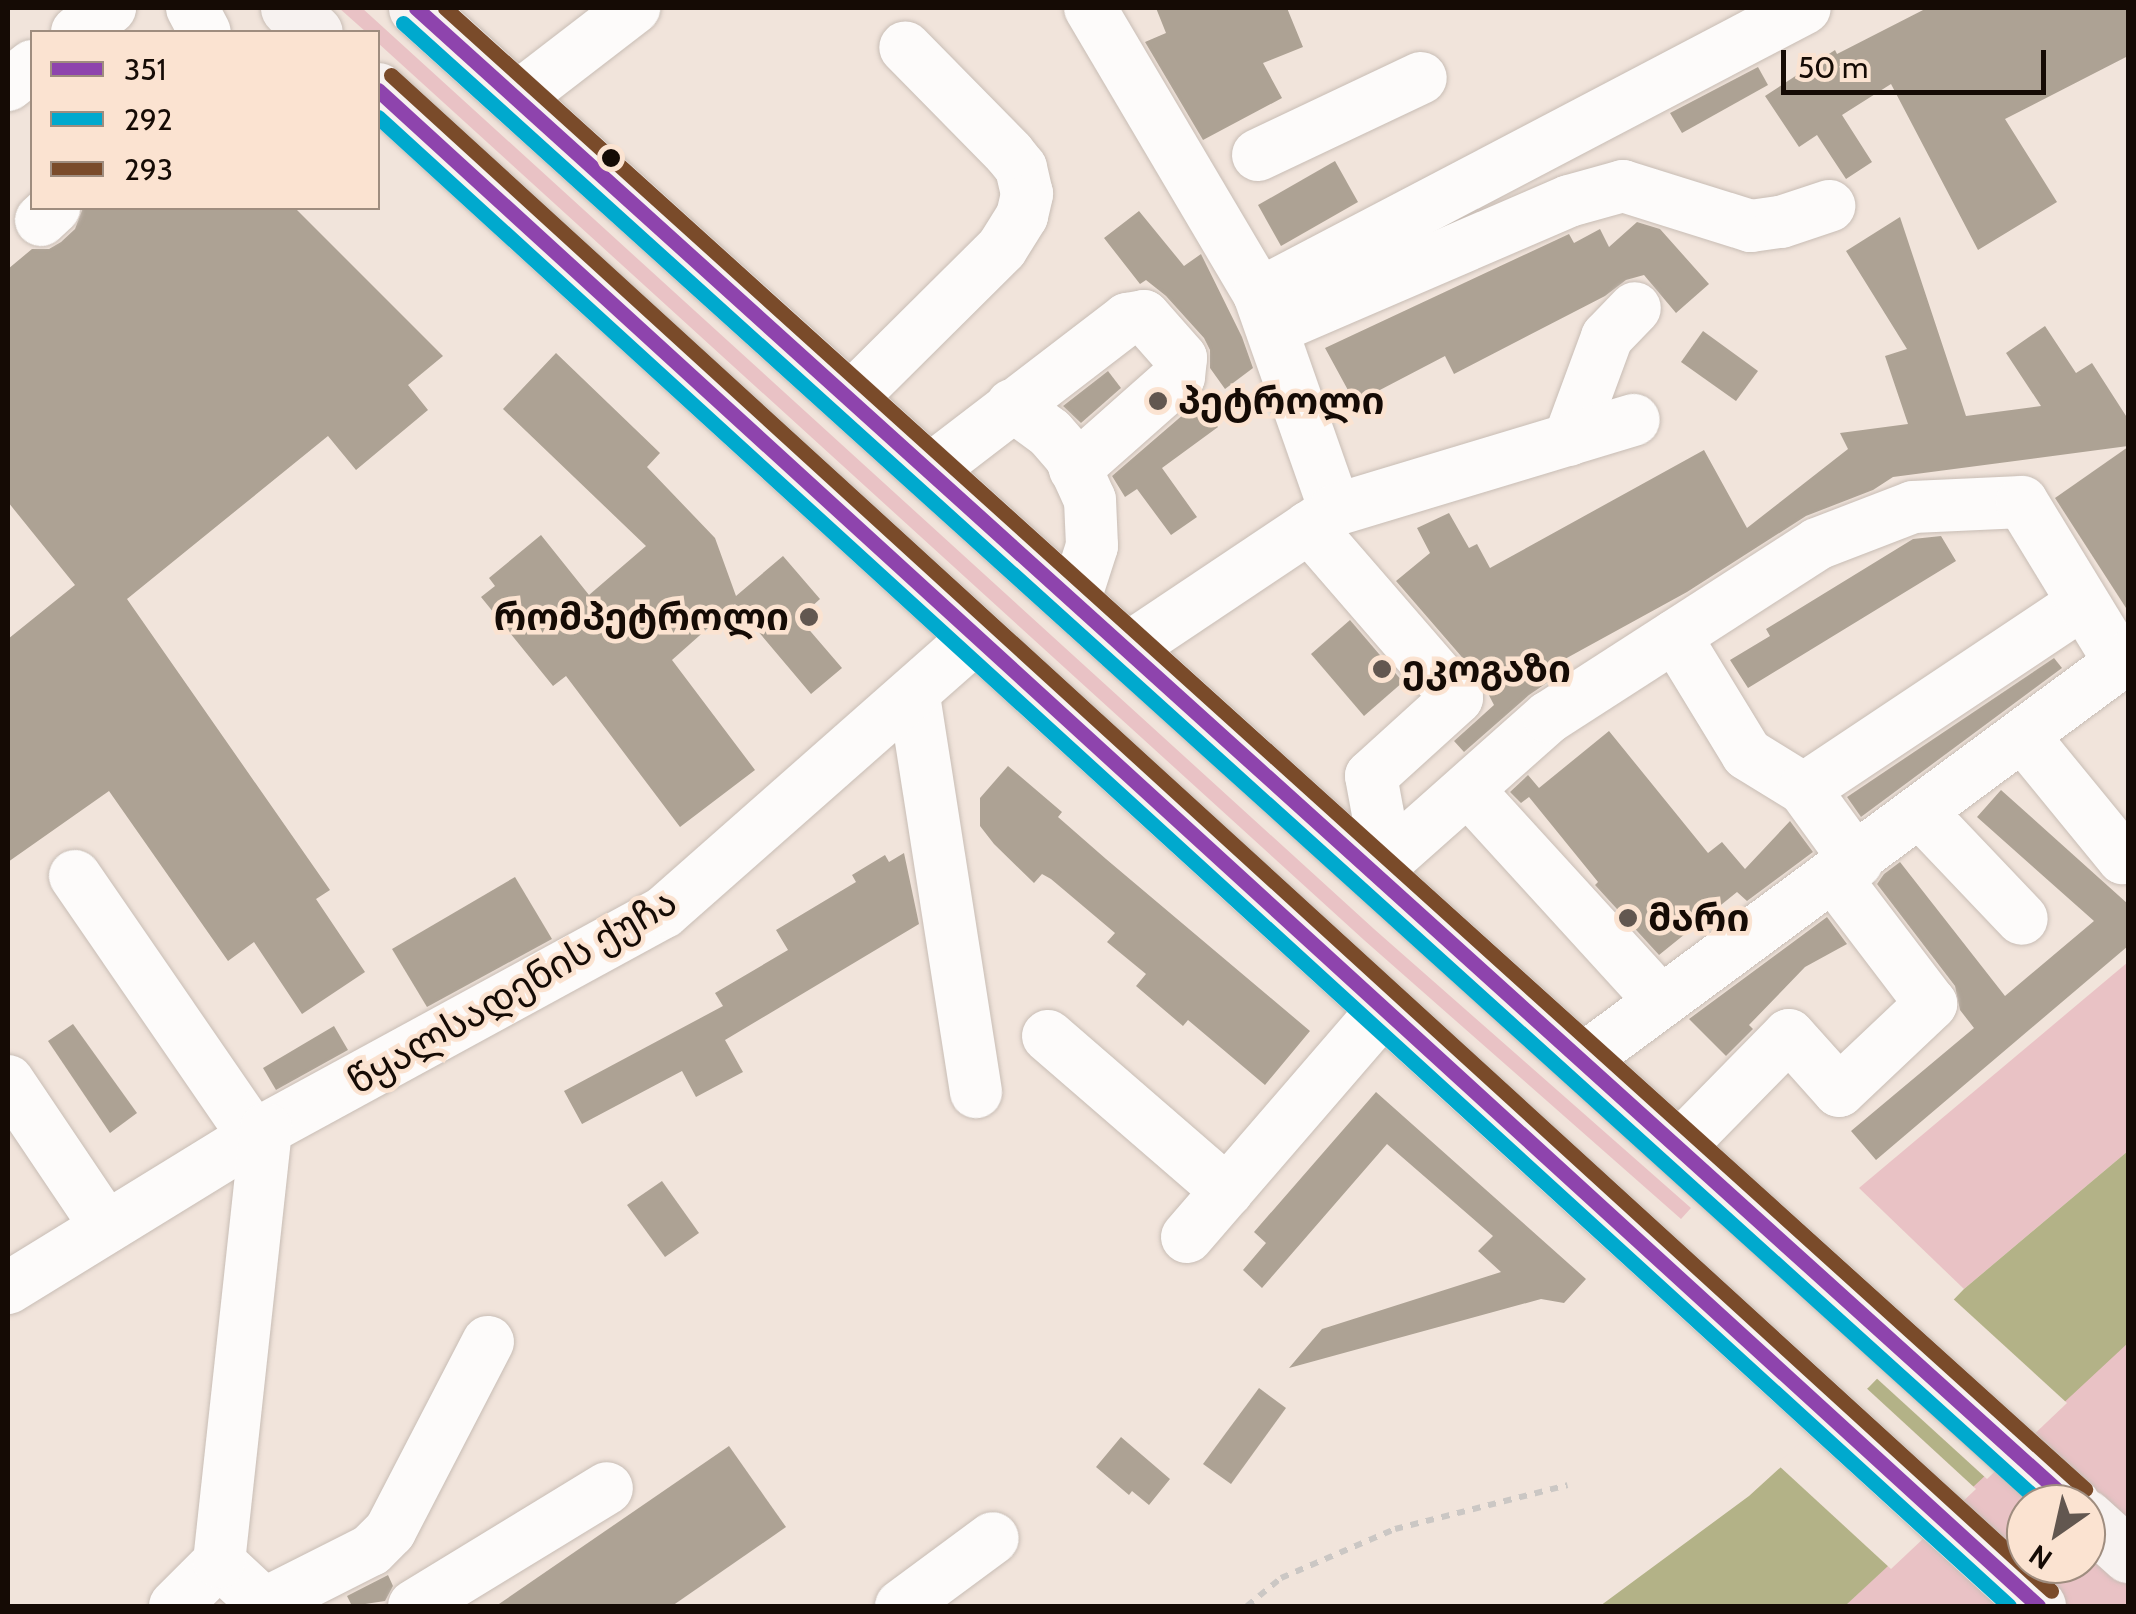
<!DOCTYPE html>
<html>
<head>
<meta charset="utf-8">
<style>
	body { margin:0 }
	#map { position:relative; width:2136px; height:1614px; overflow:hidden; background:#f1e4db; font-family:Cabin,"Noto Sans Georgian",sans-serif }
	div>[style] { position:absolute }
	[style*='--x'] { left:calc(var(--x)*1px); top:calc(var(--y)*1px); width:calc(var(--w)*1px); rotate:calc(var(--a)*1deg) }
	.green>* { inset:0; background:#e9c2c5 }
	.water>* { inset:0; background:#b3b287 }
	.pier>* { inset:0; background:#f1e4db }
	.building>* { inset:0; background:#ada294 }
	.path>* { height:6px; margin-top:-3px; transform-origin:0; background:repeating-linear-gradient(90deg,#cbc7c4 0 8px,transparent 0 16px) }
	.roads { filter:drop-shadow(0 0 2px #c8bdb5) drop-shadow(0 0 2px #c8bdb5) }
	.minor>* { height:52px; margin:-26px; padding:0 26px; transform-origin:26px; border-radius:26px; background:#fdfbfa }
	.major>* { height:55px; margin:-27.5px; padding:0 27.5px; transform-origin:27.5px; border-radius:27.5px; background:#f7f2f0 }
	.bus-1>* { height:15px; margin:-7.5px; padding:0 7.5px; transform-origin:7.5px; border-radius:7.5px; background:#8e44ad }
	.bus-2>* { height:15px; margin:-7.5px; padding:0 7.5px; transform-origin:7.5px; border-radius:7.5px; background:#00a9ce }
	.bus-3>* { height:15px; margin:-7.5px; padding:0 7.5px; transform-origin:7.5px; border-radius:7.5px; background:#7a4b2a }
	.dots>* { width:28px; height:28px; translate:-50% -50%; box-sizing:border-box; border:5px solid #fbe3d1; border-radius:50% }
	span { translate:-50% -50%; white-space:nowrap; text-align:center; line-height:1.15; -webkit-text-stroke:9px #fbe3d1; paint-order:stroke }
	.poi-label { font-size:38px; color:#150b05; font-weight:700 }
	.left { translate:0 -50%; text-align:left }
	.right { translate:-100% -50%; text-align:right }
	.street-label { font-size:38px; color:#150b05 }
	.frame { position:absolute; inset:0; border:10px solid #150b05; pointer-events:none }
	.legend { position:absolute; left:30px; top:30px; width:350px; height:180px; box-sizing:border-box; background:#fbe3d1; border:2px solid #9f8d7f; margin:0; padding:12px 18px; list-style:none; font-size:30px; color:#150b05 }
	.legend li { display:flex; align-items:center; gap:20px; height:50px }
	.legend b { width:50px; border:2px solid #9f8d7f }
	.north { position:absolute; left:2006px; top:1484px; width:100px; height:100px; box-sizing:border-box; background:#fbe3d1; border:2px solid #9f8d7f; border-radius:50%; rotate:214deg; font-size:28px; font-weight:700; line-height:40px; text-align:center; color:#150b05 }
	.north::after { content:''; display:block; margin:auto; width:35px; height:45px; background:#625750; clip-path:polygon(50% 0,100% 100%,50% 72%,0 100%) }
	.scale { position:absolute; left:1781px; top:50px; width:265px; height:45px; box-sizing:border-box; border:5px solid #150b05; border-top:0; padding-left:12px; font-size:30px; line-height:35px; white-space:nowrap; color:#150b05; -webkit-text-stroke:8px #fbe3d1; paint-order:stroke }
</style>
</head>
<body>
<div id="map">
	<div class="green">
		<div style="clip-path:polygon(339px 8px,362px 8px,1374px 929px,1691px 1208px,1681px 1219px,1364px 940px,378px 43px,378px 32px,366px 32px)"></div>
		<div style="clip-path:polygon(2128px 962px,2128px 1151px,1964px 1289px,1859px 1188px)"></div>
		<div style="clip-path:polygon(evenodd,2128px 1343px,2128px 1606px,1845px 1606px,2092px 1372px,2128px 1343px,2026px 1504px,2086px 1504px,2086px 1564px,2026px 1564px,2026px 1504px)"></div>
	</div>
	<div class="water">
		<div style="clip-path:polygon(2128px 1151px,2128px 1343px,1845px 1606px,1600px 1606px,1749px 1496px,1869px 1387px,1964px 1289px)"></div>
	</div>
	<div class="pier">
		<div style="clip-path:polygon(1950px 1296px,2067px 1403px,1987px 1479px,1873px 1375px)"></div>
		<div style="clip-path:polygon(1863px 1385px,1976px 1489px,1891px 1569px,1777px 1464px)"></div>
	</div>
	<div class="building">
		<div style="clip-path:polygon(1156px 8px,1287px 8px,1303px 47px,1263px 63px,1282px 98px,1203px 140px,1145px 42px,1166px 33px)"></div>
		<div style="clip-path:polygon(1927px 8px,2128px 8px,2128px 56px,2005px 119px,2057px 202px,1978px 250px,1891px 84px,1842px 115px,1872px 162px,1846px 179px,1817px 135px,1799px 147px,1765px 96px,1835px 50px,1837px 54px)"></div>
		<div style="clip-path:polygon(1758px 67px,1768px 85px,1682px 133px,1670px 113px)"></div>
		<div style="clip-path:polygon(1335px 161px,1358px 202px,1281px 246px,1258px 205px)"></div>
		<div style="clip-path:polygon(83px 208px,295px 208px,443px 356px,408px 385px,428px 410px,356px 470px,328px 436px,127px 599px,330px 890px,316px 899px,365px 972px,302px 1014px,254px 942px,228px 961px,109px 791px,8px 862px,8px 639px,75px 585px,8px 502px,8px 269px,32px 249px,49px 249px,61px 242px,75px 229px)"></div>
		<div style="clip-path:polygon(1139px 211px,1184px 266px,1201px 254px,1242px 337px,1253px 368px,1225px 389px,1210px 368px,1210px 350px,1204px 338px,1166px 296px,1146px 280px,1140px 284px,1104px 238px)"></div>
		<div style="clip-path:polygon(1900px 217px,1966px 416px,2041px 406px,2006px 353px,2045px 326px,2076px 373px,2092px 363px,2128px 419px,2128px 446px,1893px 477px,1873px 490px,1806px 516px,1687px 592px,1554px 665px,1560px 674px,1529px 695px,1464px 752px,1454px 741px,1494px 705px,1480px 678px,1396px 581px,1430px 553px,1417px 528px,1449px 513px,1469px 548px,1477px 544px,1490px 568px,1704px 450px,1747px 528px,1848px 449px,1840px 433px,1908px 424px,1885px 356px,1907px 349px,1846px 251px)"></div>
		<div style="clip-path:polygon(1637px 222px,1660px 229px,1709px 284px,1676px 313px,1644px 275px,1626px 280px,1605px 296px,1454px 374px,1445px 356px,1355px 403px,1325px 348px,1569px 234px,1574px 243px,1600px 229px,1609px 247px)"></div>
		<div style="clip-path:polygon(1703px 331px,1758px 371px,1736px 401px,1681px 362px)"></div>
		<div style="clip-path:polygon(556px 353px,660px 453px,647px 467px,715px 538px,736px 596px,783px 556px,820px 599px,799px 618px,842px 668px,811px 694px,735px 604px,672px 660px,755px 770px,680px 827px,566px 676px,553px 686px,481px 597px,495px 586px,489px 578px,541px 535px,589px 595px,646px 546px,503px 409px)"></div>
		<div style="clip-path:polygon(1108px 371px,1121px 388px,1081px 423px,1063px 406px)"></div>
		<div style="clip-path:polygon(1199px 401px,1218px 427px,1162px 468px,1197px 517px,1171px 535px,1137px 489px,1125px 497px,1112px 476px)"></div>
		<div style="clip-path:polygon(2128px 447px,2128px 611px,2055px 498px)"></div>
		<div style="clip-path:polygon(1941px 536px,1956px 561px,1748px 688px,1730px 660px,1770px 636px,1766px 629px,1913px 539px)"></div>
		<div style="clip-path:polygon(1350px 620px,1403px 682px,1364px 716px,1311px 654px)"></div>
		<div style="clip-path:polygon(2054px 658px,2062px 668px,1861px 817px,1847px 797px)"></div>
		<div style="clip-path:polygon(1609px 731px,1708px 853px,1722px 842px,1745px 869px,1790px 821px,1813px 852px,1747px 901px,1737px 892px,1659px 955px,1595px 885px,1598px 882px,1529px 797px,1521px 803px,1510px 792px,1528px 775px,1539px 788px)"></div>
		<div style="clip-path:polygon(1008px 766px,1062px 812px,1058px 817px,1106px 859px,1310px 1031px,1265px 1085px,1188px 1020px,1183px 1026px,1136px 986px,1146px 974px,1107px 942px,1115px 933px,1051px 879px,1042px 874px,1034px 883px,994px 844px,980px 826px,980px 798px)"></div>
		<div style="clip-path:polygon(2001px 790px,2128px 904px,2128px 946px,1876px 1160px,1851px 1131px,1974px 1028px,1960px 1010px,1955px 986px,1877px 884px,1884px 874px,1900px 862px,2005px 996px,2094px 921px,1977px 817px)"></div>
		<div style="clip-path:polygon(904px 853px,919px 924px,725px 1040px,743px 1072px,696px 1097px,682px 1071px,582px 1124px,564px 1091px,723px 1006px,715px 993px,788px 950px,776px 930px,856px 882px,852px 875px,885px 855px,889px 862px)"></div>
		<div style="clip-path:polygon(515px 877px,552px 939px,427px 1007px,392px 949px)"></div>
		<div style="clip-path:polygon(1827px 917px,1847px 944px,1805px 967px,1749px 1025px,1753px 1029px,1726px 1056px,1689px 1019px)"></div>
		<div style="clip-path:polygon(73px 1024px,137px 1113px,110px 1133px,48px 1041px)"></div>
		<div style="clip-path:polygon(334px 1026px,348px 1050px,276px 1090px,263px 1068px)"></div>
		<div style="clip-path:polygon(1376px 1092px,1586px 1279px,1564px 1303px,1541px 1299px,1289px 1368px,1322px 1329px,1501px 1272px,1478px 1251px,1493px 1236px,1387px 1144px,1262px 1288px,1243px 1270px,1266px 1243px,1254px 1232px)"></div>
		<div style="clip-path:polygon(662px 1181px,699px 1233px,665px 1257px,627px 1205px)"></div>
		<div style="clip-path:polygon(1259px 1388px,1286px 1408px,1231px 1484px,1203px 1464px)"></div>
		<div style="clip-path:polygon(1121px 1437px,1170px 1479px,1149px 1505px,1132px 1491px,1129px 1495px,1096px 1467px)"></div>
		<div style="clip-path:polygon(729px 1446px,786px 1527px,672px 1606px,496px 1606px)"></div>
		<div style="clip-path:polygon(388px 1575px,393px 1586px,385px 1601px,352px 1606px,347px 1596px)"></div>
	</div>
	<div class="path">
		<div style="--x:1247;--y:1606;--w:44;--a:-39.5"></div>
		<div style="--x:1281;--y:1578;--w:124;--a:-23.3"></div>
		<div style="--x:1395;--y:1529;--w:178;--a:-14.3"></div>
	</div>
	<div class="roads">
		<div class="minor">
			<div style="--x:192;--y:8;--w:27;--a:62"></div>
			<div style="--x:1090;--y:8;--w:332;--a:59.4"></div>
			<div style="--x:1259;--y:294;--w:229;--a:70.6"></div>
			<div style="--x:1335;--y:510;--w:252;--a:146.2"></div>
			<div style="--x:77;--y:32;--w:41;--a:-36"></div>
			<div style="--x:8;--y:85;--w:31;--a:-38"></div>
			<div style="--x:517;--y:98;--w:148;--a:-37.6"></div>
			<div style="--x:1258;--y:155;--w:180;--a:-25.3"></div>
			<div style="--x:41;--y:220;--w:18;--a:-43"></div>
			<div style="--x:1259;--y:294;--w:616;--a:-27.65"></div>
			<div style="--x:1272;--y:329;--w:323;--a:-23.3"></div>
			<div style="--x:1569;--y:201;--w:56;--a:-15.5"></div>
			<div style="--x:1623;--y:186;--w:134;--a:17.4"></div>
			<div style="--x:1751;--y:226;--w:30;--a:-8"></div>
			<div style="--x:1781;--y:222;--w:51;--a:-18.4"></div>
			<div style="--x:850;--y:399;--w:214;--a:-44.8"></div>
			<div style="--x:1002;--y:248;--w:38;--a:-58"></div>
			<div style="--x:1022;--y:216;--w:23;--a:-77"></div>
			<div style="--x:1027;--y:194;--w:27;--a:-103"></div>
			<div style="--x:1021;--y:168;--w:19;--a:-129"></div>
			<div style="--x:1009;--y:153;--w:148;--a:-134.5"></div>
			<div style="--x:1012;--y:405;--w:47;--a:36.4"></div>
			<div style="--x:1050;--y:433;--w:30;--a:49"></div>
			<div style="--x:1070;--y:456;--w:48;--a:65.6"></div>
			<div style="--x:1090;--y:500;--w:46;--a:87.5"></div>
			<div style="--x:1092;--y:546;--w:59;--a:107.8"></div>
			<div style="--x:1569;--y:440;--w:110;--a:-69.7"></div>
			<div style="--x:1607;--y:337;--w:40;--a:-46"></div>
			<div style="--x:929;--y:471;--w:250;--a:-37.5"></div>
			<div style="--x:1127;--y:319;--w:17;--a:-10"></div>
			<div style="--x:1144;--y:316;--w:56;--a:48.6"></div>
			<div style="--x:1181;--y:358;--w:19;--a:96"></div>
			<div style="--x:1179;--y:377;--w:139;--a:138.5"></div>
			<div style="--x:1335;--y:510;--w:312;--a:-16.8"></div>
			<div style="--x:1309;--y:527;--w:226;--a:49.1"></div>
			<div style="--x:1457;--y:698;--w:116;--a:137.8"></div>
			<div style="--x:1371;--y:776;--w:87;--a:79.5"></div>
			<div style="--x:1675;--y:636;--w:138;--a:58.6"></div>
			<div style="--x:1747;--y:754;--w:67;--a:31.6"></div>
			<div style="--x:1804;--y:789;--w:90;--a:54"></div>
			<div style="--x:914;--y:696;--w:401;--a:81.1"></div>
			<div style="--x:2023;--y:736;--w:158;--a:50.7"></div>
			<div style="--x:2123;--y:858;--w:11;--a:-63"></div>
			<div style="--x:1804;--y:789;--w:335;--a:-33.7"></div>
			<div style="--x:1468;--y:790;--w:285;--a:47.6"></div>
			<div style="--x:1921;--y:813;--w:146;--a:46.4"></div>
			<div style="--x:1373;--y:873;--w:235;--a:-41.6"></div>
			<div style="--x:1549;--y:717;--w:319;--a:-32.8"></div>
			<div style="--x:1817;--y:544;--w:103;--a:-21.1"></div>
			<div style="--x:1913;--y:507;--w:109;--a:-2.6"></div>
			<div style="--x:2022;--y:502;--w:190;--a:58.6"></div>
			<div style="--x:75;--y:876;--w:316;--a:55.5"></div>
			<div style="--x:1048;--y:1036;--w:237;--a:40.9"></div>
			<div style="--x:1581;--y:1061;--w:680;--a:-36.45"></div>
			<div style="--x:8;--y:1081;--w:176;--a:56.1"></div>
			<div style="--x:1678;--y:1148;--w:158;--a:-45.5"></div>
			<div style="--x:1789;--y:1035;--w:75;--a:48.2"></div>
			<div style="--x:1839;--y:1091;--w:127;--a:-43.4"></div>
			<div style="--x:1931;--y:1004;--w:158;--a:-127.3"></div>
			<div style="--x:1187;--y:1237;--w:301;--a:-49.2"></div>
			<div style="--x:8;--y:1288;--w:303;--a:-31.6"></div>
			<div style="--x:266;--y:1129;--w:453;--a:-28.6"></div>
			<div style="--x:664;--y:912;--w:416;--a:-41.4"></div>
			<div style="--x:219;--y:1562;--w:62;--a:43"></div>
			<div style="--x:264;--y:1604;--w:120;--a:-26.8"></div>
			<div style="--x:371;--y:1550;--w:27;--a:-45"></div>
			<div style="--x:390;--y:1531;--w:213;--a:-62.6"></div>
			<div style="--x:175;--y:1606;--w:62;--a:-45"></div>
			<div style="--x:219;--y:1562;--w:436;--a:-83.8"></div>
			<div style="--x:414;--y:1606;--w:226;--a:-31.4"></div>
			<div style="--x:901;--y:1606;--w:114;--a:-36.5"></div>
		</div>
		<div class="major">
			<div style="--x:288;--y:8;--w:36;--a:42"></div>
			<div style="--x:416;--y:8;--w:2232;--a:42.09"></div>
			<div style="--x:378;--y:90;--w:2248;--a:42.4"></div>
			<div style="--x:2086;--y:1517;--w:57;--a:42.1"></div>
		</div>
	</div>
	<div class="bus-1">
		<div style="--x:416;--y:8;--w:2232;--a:42.09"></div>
		<div style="--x:378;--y:90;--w:2248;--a:42.4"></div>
	</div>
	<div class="bus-2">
		<div style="--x:403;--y:23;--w:2209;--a:42.1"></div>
		<div style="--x:378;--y:117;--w:2208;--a:42.39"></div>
	</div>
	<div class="bus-3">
		<div style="--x:445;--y:8;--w:2210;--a:42.08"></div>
		<div style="--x:391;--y:75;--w:2248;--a:42.4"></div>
	</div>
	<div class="dots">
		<div style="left:611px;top:158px;background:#150b05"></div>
		<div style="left:1158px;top:401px;background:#625750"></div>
		<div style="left:809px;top:617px;background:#625750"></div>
		<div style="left:1382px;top:669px;background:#625750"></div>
		<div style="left:1628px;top:918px;background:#625750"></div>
	</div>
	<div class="poi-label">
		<span class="left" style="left:1178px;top:401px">პეტროლი</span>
		<span class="right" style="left:789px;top:617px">რომპეტროლი</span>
		<span class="left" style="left:1402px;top:669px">ეკოგაზი</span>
		<span class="left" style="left:1648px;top:918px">მარი</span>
	</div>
	<div class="street-label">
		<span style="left:512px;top:991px;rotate:-30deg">წყალსადენის ქუჩა</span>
	</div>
	<div class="frame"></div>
	<ul class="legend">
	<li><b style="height:12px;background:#8e44ad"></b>351</li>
	<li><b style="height:12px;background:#00a9ce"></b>292</li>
	<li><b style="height:12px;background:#7a4b2a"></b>293</li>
	</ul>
	<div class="north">N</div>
	<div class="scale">50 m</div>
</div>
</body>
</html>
